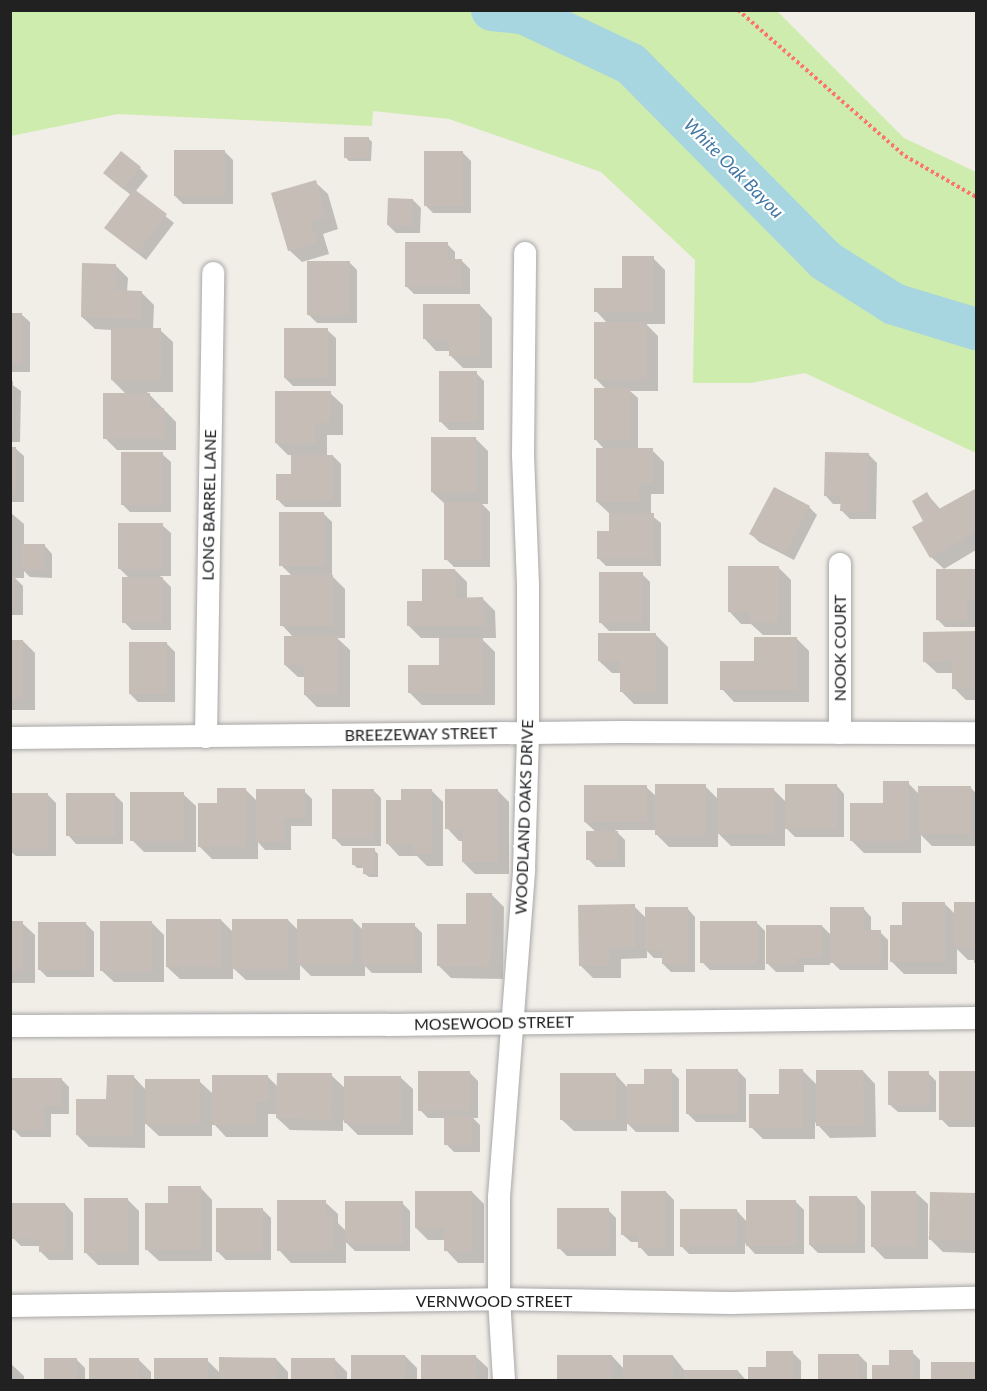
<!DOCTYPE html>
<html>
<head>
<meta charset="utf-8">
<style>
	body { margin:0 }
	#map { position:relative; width:987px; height:1391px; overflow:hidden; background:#f1ede7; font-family:Lato,sans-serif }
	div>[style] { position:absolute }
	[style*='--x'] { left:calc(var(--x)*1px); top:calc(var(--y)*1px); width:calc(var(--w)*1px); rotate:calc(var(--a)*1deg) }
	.grass>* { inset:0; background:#ceecad }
	.shadow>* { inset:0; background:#0003 }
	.river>* { height:42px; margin:-21px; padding:0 21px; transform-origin:21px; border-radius:21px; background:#a7d5e0 }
	.building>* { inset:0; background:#c6bdb6 }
	.path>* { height:4px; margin-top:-2px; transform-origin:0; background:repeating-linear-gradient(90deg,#fd766c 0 3px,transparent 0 6px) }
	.roads { filter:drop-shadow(0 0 2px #a8a8a8) drop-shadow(0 0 2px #a8a8a8) }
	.street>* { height:22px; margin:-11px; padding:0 11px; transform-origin:11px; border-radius:11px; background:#fff }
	span { translate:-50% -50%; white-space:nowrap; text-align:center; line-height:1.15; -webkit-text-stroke:4.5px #fff; paint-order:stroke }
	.street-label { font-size:16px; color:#212121 }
	.water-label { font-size:18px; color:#4378a4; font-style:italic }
	.frame { position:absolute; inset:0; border:12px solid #212121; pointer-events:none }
</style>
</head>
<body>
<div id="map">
	<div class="grass">
		<div style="clip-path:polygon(11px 10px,777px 11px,904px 138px,976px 172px,976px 453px,805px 373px,751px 383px,693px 383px,695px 260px,601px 172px,449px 119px,373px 111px,372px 126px,118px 114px,11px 136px)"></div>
	</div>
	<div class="shadow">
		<div style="clip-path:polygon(368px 138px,372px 142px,371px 161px,349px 161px,345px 157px)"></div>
		<div style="clip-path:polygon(225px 152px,233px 160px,233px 204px,183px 204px,175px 196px)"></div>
		<div style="clip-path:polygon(463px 153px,471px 161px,471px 213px,433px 213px,425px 205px)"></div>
		<div style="clip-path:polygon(140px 168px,148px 176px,135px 192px,174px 223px,146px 260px,106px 228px,131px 195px,113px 181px)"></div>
		<div style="clip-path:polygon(315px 182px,328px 194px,338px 229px,323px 234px,329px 254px,302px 262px,289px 250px)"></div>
		<div style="clip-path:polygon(413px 200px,421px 208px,420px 233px,396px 233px,388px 225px)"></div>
		<div style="clip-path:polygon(447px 244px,455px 252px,455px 261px,462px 261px,470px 269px,470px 294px,414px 294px,406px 286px)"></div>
		<div style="clip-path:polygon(653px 258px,665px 270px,665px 324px,646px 324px,658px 336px,658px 391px,630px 391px,638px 398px,638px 450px,652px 450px,664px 462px,664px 494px,651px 494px,651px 515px,661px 523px,661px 566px,606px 566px,598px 558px,610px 532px,610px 514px,597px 502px,605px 450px,596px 440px,607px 390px,596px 379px,608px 324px,596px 311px,623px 289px)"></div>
		<div style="clip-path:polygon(349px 262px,357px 270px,357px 323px,317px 323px,309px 315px)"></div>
		<div style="clip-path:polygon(115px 265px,128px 278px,127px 292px,141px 292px,154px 305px,153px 330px,160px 330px,173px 342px,173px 392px,147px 392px,176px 422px,176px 450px,117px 450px,105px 438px,126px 394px,112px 380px,112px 330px,95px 329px,82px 317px)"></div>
		<div style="clip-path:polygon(480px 305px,492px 318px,492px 368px,463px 368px,450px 355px,450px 351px,436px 351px,424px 338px)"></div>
		<div style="clip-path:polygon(10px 314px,21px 314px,30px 322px,30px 372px,10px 372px)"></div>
		<div style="clip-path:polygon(327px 330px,336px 338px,336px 386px,293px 386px,285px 378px)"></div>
		<div style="clip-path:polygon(476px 373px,484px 381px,484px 430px,449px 430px,441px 422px)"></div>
		<div style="clip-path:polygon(10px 383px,21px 391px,20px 442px,10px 442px)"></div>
		<div style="clip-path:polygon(330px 393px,343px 405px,343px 435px,327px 435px,327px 456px,333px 456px,341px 464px,341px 507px,285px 507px,277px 499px,293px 475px,293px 455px,288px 455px,276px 443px)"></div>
		<div style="clip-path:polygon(475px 438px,488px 451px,488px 504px,482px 504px,490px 512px,490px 567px,454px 567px,446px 559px,445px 504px,432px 492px)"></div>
		<div style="clip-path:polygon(10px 448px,15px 448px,24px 456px,24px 502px,10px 502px)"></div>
		<div style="clip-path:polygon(162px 454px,171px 462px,171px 512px,130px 512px,122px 504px)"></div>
		<div style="clip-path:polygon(869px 455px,877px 463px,876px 519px,850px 519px,842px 511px,842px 504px,833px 504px,825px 495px)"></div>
		<div style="clip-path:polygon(974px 491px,976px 550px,944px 569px,931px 557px,925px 521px,927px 494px,941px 510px)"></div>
		<div style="clip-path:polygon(809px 507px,817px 515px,794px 560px,759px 542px,751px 534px)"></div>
		<div style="clip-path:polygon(10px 512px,24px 524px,24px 545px,44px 545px,52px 554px,52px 578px,30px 577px,24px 571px,24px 578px,15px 578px,23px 586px,23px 615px,10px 615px)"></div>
		<div style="clip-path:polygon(324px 514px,332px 522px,332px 576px,345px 589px,345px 638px,337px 638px,350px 650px,350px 707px,317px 707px,305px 695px,305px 677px,298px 677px,285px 665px,294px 638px,282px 625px,292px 576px,281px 565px)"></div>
		<div style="clip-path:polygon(162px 525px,171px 533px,171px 576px,160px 576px,171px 587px,171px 630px,132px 630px,124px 622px,130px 579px,119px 568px)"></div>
		<div style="clip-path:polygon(778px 567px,791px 580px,791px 635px,763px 635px,751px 624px,741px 624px,729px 611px)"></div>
		<div style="clip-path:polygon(455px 570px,467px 582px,467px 599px,483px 599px,495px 611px,496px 638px,481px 638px,495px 652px,495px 705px,422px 705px,410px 693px,441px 667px,441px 638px,421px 638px,409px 626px,424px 603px)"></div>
		<div style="clip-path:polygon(937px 570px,976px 570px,975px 627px,945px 627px,937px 619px)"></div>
		<div style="clip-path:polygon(642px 574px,650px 582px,650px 631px,609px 631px,601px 623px)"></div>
		<div style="clip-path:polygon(924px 633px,976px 633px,976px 700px,966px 700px,954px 688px,954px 673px,937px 673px,924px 661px)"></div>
		<div style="clip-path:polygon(656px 635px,668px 647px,668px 704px,634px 704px,622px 692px,622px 673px,612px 673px,599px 661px)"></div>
		<div style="clip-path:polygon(796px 638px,809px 651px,809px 702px,734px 702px,722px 689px,756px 663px)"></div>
		<div style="clip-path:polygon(10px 641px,23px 641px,35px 653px,35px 710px,10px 710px)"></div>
		<div style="clip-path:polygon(167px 644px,175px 652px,175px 702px,138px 702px,130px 694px)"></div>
		<div style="clip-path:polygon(908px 783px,919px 794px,970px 787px,976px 793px,976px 846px,932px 846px,921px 835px,921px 853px,864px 853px,852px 841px,884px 804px)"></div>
		<div style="clip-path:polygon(836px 785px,844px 794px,844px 837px,795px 837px,785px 827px,785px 846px,731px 846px,718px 833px,718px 847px,669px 847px,657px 835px,657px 830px,615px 830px,625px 840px,625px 867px,596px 867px,588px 859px,596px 832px,585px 822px,646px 787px,657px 797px,705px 786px,718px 799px,773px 789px,787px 803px)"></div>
		<div style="clip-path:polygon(245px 789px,257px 801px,304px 791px,312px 799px,312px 826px,291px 826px,291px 850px,265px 850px,258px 842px,258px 859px,212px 859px,199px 846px,219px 804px)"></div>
		<div style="clip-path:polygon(373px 790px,381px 798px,381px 846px,342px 846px,334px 838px)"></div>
		<div style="clip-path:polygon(431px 790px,443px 802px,443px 866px,427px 866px,417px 856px,399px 856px,387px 843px)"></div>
		<div style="clip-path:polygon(497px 790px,509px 802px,509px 874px,475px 874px,463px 862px,463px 841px,459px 841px,447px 828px)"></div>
		<div style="clip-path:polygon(183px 794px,196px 806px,196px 852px,144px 852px,132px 840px)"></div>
		<div style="clip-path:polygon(10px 795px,48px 795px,56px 803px,56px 856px,16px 856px,10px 851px)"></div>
		<div style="clip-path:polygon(115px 795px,123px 803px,123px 844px,76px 844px,68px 835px)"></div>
		<div style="clip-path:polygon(374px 850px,378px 854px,378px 877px,369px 877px,365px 874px,365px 868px,357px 868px,353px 864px)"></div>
		<div style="clip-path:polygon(491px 894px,504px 907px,503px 979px,451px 978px,439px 966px)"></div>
		<div style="clip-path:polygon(944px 903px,955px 914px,955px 904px,976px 904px,976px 963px,975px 960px,968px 960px,957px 949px,957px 974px,904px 974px,891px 961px,904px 926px)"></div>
		<div style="clip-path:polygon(634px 906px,646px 918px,687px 908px,695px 917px,695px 972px,671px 972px,663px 964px,663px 958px,654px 958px,647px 951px,647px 958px,621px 959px,621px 978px,593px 978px,581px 966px)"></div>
		<div style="clip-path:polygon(863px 908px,871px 917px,871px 932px,880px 932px,888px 940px,888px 970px,840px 970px,830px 960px,830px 965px,804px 965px,804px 972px,776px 972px,768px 964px,822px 926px,832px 936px)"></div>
		<div style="clip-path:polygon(221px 920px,234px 933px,288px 920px,299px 931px,353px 920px,364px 931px,414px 925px,422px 933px,422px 973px,372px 973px,365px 966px,365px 976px,311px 976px,300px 965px,300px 980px,246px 980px,233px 968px,233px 979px,180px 979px,167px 967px)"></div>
		<div style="clip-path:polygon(10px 923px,22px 923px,35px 935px,35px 983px,10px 983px)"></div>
		<div style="clip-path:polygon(152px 923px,164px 935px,164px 982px,114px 982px,101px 970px)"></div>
		<div style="clip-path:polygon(757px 923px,765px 931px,765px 970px,710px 970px,702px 962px)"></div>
		<div style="clip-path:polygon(86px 924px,94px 932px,94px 977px,47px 977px,39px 969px)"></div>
		<div style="clip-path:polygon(671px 1071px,679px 1079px,679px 1132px,636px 1132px,627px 1123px,627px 1131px,574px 1131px,561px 1119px,615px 1074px,628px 1088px,645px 1085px)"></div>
		<div style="clip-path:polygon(738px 1071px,746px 1079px,746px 1122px,696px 1122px,688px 1114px)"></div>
		<div style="clip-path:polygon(803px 1071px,818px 1086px,863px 1071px,875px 1084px,876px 1137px,830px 1138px,815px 1122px,815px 1139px,763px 1139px,751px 1127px)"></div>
		<div style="clip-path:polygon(470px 1073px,478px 1081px,478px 1118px,473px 1118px,480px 1125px,480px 1152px,454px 1152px,446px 1144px,446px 1118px,428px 1118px,420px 1110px)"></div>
		<div style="clip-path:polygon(928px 1073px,936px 1081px,936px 1112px,898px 1112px,889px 1104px)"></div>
		<div style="clip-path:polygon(941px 1073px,976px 1073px,976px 1127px,949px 1127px,941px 1119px)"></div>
		<div style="clip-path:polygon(331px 1075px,346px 1089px,400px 1077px,413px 1089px,413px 1135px,358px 1135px,343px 1120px,343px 1131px,290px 1130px,277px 1118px,278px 1114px,268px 1114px,268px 1137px,226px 1137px,212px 1122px,212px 1136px,159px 1136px,145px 1123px,145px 1148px,89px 1147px,77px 1135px,133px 1076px,146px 1090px,199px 1081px,214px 1095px,267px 1076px,278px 1087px)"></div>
		<div style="clip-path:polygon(61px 1079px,69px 1087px,69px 1114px,51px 1114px,51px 1137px,21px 1137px,13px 1129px)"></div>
		<div style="clip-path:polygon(200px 1187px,212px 1200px,212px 1261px,159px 1261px,146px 1249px,170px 1204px)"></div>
		<div style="clip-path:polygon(472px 1192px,484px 1204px,484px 1263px,458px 1263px,446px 1250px,446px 1240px,428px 1240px,416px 1228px)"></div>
		<div style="clip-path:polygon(666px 1192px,674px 1200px,674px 1256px,648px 1256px,640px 1247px,640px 1242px,631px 1242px,622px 1234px)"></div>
		<div style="clip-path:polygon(915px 1192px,928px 1204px,928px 1237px,931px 1237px,931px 1194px,976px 1194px,976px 1253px,943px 1252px,928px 1237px,928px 1259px,885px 1259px,872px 1246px)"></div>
		<div style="clip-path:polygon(857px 1197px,865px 1206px,865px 1253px,818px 1253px,810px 1245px)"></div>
		<div style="clip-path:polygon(127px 1199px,139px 1211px,139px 1265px,98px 1265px,86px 1253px)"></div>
		<div style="clip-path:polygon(325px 1202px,338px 1214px,338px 1223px,347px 1232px,402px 1203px,410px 1211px,410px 1251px,355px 1251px,346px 1242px,346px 1263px,291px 1263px,279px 1250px)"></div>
		<div style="clip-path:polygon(796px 1202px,804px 1210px,804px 1254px,755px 1254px,745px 1243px,745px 1254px,689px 1254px,681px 1246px,737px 1211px,747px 1222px)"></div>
		<div style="clip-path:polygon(65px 1204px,73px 1213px,73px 1260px,49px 1260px,41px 1252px,41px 1246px,21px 1246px,13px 1238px)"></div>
		<div style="clip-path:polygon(263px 1210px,271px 1218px,271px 1260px,226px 1260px,218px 1252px)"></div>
		<div style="clip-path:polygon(608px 1210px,616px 1218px,616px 1256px,567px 1256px,559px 1248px)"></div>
		<div style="clip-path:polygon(912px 1352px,920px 1360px,920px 1380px,873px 1380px,873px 1366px,890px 1366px)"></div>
		<div style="clip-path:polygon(793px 1353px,801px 1361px,801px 1380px,750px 1380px,750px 1369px,767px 1369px)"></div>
		<div style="clip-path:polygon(819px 1355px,859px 1355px,867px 1363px,867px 1380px,819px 1380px)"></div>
		<div style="clip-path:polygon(353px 1356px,405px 1356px,417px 1368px,417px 1380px,353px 1380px)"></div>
		<div style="clip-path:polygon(422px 1356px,475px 1356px,488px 1368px,488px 1380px,422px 1380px)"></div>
		<div style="clip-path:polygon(559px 1356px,612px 1356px,624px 1369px,673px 1356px,685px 1371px,738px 1371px,746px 1380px,559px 1380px)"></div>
		<div style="clip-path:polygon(276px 1359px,288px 1372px,288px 1380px,155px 1380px,155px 1360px,207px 1360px,220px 1373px)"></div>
		<div style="clip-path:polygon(45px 1360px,77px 1360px,85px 1368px,85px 1380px,45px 1380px)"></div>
		<div style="clip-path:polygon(90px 1360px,139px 1360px,151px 1372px,151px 1380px,90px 1380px)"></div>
		<div style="clip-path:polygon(293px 1360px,335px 1360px,347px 1372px,347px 1380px,293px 1380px)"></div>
		<div style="clip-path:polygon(10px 1363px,24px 1376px,24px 1380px,10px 1380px)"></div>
		<div style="clip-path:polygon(933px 1363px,976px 1363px,976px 1380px,933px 1380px)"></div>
	</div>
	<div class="river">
		<div style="--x:492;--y:10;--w:31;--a:6"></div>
		<div style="--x:523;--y:13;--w:119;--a:25.3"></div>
		<div style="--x:631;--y:64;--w:277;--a:45.3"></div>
		<div style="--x:826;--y:261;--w:80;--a:32.3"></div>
		<div style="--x:894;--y:304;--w:86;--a:17"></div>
	</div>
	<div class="building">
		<div style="clip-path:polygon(344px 137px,369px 137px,368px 158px,344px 158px)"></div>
		<div style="clip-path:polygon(174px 150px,225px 150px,225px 196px,174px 196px)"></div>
		<div style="clip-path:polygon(121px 151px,141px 167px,123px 189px,103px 173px)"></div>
		<div style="clip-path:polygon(424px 151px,463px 151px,463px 206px,424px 206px)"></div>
		<div style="clip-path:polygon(316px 180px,326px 217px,311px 221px,317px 242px,288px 251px,271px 193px)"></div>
		<div style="clip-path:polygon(134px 189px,167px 214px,137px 253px,104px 228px)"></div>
		<div style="clip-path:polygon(388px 198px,413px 199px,412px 226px,387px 225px)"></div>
		<div style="clip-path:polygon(405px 242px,448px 242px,448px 259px,462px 259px,462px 287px,405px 287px)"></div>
		<div style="clip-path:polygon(622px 256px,654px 256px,654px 312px,594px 312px,594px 288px,622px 288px)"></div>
		<div style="clip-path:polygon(307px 261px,350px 261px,350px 315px,307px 315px)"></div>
		<div style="clip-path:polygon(82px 263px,116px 264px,115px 290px,142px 291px,141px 319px,81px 317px)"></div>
		<div style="clip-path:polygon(423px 304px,480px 304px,480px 356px,449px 356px,449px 339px,423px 339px)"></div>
		<div style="clip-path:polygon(10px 313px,22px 313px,22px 364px,10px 364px)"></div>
		<div style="clip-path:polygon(594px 322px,647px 322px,647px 379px,594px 379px)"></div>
		<div style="clip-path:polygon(111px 328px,161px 328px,161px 380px,111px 380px)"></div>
		<div style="clip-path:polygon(284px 328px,328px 328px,328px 378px,284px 378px)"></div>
		<div style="clip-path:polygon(439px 371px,477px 371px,477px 422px,439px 422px)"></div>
		<div style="clip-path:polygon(10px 381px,13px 381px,13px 434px,10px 434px)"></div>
		<div style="clip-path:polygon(594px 388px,630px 388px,630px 440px,594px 440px)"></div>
		<div style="clip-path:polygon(275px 391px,331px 391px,331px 423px,315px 423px,315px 443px,275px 443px)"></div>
		<div style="clip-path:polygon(103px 393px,150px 393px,150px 408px,164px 408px,164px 439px,103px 439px)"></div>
		<div style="clip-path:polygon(431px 437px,476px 437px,476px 492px,431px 492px)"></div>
		<div style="clip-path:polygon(10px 447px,16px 447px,16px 495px,10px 495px)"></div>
		<div style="clip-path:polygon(596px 448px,653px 448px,653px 483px,639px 483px,639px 502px,596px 502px)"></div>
		<div style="clip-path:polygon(121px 452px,163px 452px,163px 505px,121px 505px)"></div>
		<div style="clip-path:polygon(825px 452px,869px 453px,868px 512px,840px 511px,841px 496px,824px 496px)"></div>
		<div style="clip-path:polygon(291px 455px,333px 455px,333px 500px,276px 500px,276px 474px,291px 474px)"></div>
		<div style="clip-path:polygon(774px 487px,810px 506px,785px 553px,749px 534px)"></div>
		<div style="clip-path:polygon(975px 489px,976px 531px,930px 558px,912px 527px,923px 521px,912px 501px,927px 492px,937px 510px)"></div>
		<div style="clip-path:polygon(444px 502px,482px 502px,482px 560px,444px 560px)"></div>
		<div style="clip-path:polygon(279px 512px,324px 512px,324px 566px,279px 566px)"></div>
		<div style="clip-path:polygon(609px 513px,654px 513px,654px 559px,597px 559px,597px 531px,609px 531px)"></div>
		<div style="clip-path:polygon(118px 523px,163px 523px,163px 569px,118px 569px)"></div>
		<div style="clip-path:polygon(21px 544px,45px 544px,44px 570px,21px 570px)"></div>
		<div style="clip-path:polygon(728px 566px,779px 566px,779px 623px,749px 623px,749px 612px,728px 612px)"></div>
		<div style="clip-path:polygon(422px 569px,455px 569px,456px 598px,483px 597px,484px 626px,407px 626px,407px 601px,422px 601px)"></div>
		<div style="clip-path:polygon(936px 569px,976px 569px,976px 599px,967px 599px,967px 620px,936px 620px)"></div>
		<div style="clip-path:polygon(599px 572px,643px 572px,643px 623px,599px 623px)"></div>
		<div style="clip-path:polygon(280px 575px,333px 575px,333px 626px,280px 626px)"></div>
		<div style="clip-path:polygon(10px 576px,15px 576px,15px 608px,10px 608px)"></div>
		<div style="clip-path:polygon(122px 577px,163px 577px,163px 623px,122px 623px)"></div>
		<div style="clip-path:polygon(976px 631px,976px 688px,952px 689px,952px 661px,923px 662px,923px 632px)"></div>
		<div style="clip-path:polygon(598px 633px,656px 633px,656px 692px,620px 692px,620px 661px,598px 661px)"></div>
		<div style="clip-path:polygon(284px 636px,338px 636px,338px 695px,304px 695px,304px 665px,284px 665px)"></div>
		<div style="clip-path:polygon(754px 637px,797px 637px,797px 690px,720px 690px,720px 661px,754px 661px)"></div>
		<div style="clip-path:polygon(439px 638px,483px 638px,483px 694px,408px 693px,408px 665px,439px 665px)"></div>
		<div style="clip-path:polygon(10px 640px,23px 640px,23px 699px,10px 699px)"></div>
		<div style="clip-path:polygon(129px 642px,167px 642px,167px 694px,129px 694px)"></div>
		<div style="clip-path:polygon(883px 781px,909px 781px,909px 841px,850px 841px,850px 803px,883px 803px)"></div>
		<div style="clip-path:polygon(655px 784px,706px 784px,706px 835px,655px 835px)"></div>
		<div style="clip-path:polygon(785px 784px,837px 784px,837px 829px,785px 829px)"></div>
		<div style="clip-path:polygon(584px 785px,647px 785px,647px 822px,584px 822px)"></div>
		<div style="clip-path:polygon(918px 786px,971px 786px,971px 834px,918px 834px)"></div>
		<div style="clip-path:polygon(217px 788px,246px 788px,246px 847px,198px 847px,198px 803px,217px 803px)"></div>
		<div style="clip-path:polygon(717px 788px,774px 788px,774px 834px,717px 834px)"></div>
		<div style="clip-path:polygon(256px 789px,305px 789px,305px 818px,284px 818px,284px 842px,256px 842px)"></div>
		<div style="clip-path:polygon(332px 789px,374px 789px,374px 839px,332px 839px)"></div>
		<div style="clip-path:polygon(401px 789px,432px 789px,432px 854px,413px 854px,413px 844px,386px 844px,386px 800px,401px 800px)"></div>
		<div style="clip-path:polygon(445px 789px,498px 789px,498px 862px,462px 862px,462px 829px,445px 829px)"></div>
		<div style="clip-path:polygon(130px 792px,184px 792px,184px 841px,130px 841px)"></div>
		<div style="clip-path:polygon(10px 793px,48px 793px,48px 849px,10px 849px)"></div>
		<div style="clip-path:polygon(66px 793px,115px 793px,115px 836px,66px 836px)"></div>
		<div style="clip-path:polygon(586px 831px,618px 831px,618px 860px,586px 860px)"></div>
		<div style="clip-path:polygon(352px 848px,375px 848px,375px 874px,363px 874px,363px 865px,352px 865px)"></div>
		<div style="clip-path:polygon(466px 893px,492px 893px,491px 967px,437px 966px,437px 924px,466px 924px)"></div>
		<div style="clip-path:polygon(902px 902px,945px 902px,945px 962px,890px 962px,890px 925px,902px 925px)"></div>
		<div style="clip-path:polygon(954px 902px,976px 902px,976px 963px,974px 963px,974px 948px,954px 948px)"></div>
		<div style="clip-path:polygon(635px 904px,635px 947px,609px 947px,609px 966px,579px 966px,578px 905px)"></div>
		<div style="clip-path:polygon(645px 907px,688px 907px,688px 964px,662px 964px,662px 950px,645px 950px)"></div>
		<div style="clip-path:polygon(830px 907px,864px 907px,864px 930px,881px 930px,881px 963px,830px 963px)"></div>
		<div style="clip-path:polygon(166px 919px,221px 919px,221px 967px,166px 967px)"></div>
		<div style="clip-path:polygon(232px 919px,288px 919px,288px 969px,232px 969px)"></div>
		<div style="clip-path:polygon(297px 919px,353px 919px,353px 964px,297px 964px)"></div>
		<div style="clip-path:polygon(10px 921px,23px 921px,23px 971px,10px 971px)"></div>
		<div style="clip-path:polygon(100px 921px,152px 921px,152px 971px,100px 971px)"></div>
		<div style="clip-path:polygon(700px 921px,757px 921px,757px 963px,700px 963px)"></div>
		<div style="clip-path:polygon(38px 922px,86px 922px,86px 970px,38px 970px)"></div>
		<div style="clip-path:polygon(362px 923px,415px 923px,415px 965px,362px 965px)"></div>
		<div style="clip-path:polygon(766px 925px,822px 925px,822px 958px,796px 958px,796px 964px,766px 964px)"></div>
		<div style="clip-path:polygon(644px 1069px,672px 1069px,672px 1124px,627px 1124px,627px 1084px,644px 1084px)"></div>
		<div style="clip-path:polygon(686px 1069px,738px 1069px,738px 1114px,686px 1114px)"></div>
		<div style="clip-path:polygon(779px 1069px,803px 1069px,803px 1128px,749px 1128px,749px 1094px,779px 1094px)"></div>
		<div style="clip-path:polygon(816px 1070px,863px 1070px,864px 1125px,816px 1126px)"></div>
		<div style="clip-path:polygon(418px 1071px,470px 1071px,470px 1111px,418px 1111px)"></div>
		<div style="clip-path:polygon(888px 1071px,929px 1071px,929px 1105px,888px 1105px)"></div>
		<div style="clip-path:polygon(939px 1071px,976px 1071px,976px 1120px,939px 1120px)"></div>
		<div style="clip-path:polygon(277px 1073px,332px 1073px,331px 1120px,276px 1118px)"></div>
		<div style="clip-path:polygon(560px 1073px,616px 1073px,616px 1120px,560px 1120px)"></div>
		<div style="clip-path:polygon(107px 1075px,134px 1075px,133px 1136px,76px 1135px,76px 1099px,106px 1099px)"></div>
		<div style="clip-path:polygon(212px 1075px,268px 1075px,268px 1102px,256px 1102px,256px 1125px,212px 1125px)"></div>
		<div style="clip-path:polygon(344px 1076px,401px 1076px,401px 1123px,344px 1123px)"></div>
		<div style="clip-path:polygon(11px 1078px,62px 1078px,62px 1106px,44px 1106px,44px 1130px,11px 1130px)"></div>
		<div style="clip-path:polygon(145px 1079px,200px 1079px,200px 1124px,145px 1124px)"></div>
		<div style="clip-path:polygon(444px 1115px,472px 1115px,472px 1145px,444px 1145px)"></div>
		<div style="clip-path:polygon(168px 1186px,201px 1186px,201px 1250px,145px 1250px,145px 1203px,168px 1203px)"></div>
		<div style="clip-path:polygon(415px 1191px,472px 1191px,472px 1251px,444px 1251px,444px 1228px,415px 1228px)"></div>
		<div style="clip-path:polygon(621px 1191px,666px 1191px,666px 1248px,638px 1248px,638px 1235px,621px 1235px)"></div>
		<div style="clip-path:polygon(871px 1191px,916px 1191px,916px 1247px,871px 1247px)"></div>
		<div style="clip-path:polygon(930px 1192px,976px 1193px,976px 1241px,929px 1240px)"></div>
		<div style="clip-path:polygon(809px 1196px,857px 1196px,857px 1245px,809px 1245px)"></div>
		<div style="clip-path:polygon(84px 1198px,128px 1198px,128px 1253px,84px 1253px)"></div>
		<div style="clip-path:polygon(277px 1200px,326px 1200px,326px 1217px,334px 1217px,334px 1251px,277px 1251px)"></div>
		<div style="clip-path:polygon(746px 1200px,796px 1200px,796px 1246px,746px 1246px)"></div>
		<div style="clip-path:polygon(345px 1201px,403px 1201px,403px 1243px,345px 1243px)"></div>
		<div style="clip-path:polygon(11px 1203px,65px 1203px,65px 1252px,39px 1252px,39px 1239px,11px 1239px)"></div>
		<div style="clip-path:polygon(216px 1208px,263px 1208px,263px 1252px,216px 1252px)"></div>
		<div style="clip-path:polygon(557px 1208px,609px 1208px,609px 1249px,557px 1249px)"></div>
		<div style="clip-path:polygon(680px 1209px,737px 1209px,737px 1247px,680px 1247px)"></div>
		<div style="clip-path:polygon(889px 1350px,913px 1350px,913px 1380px,872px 1380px,872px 1365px,889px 1365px)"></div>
		<div style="clip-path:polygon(766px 1351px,793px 1351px,793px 1380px,748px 1380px,748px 1367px,766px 1367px)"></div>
		<div style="clip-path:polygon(818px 1354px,859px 1354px,859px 1380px,818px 1380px)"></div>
		<div style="clip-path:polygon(351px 1355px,405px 1355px,405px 1380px,351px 1380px)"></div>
		<div style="clip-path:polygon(421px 1355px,476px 1355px,476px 1380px,421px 1380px)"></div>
		<div style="clip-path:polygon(557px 1355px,612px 1355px,612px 1380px,557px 1380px)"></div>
		<div style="clip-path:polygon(623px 1355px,673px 1355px,673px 1380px,623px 1380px)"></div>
		<div style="clip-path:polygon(219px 1357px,276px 1358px,276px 1380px,219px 1380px)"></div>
		<div style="clip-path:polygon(44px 1358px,77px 1358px,77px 1380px,44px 1380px)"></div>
		<div style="clip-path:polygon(89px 1358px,139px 1358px,139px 1380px,89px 1380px)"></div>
		<div style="clip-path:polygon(154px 1358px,208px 1358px,208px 1380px,154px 1380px)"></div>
		<div style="clip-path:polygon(291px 1358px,335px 1358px,335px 1380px,291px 1380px)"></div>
		<div style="clip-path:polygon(931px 1362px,976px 1362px,976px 1380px,931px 1380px)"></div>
		<div style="clip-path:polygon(684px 1370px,738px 1370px,738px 1380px,684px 1380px)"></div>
	</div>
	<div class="path">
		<div style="--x:738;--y:10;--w:222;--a:41.2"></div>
		<div style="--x:905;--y:156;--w:82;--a:30"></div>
	</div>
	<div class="roads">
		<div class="street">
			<div style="--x:840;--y:733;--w:169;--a:-90"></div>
			<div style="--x:206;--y:737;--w:464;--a:-89.1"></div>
			<div style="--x:10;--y:738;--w:610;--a:-0.56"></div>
			<div style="--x:620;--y:732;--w:356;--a:0.2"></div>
			<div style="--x:10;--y:1026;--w:378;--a:-0.2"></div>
			<div style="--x:388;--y:1025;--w:588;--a:-0.68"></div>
			<div style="--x:10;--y:1306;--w:489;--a:-0.8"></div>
			<div style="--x:499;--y:1299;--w:232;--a:1"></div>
			<div style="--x:731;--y:1303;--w:245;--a:-1.2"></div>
			<div style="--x:504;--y:1380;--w:81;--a:-93.5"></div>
			<div style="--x:499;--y:1299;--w:102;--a:-90"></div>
			<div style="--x:499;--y:1197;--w:328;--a:-85.6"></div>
			<div style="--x:524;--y:870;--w:137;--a:-88.3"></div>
			<div style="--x:528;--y:733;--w:148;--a:-90"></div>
			<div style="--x:528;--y:585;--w:130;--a:-92.2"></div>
			<div style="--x:523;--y:455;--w:202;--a:-89.4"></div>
		</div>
	</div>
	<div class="street-label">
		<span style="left:209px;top:505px;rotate:-89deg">LONG BARREL LANE</span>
		<span style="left:840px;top:648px;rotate:-90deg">NOOK COURT</span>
		<span style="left:421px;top:734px;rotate:-1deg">BREEZEWAY STREET</span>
		<span style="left:524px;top:817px;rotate:-88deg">WOODLAND OAKS DRIVE</span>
		<span style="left:494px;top:1023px;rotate:-1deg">MOSEWOOD STREET</span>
		<span style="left:494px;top:1301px">VERNWOOD STREET</span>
	</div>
	<div class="water-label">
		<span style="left:734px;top:168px;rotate:45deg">White Oak Bayou</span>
	</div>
	<div class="frame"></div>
</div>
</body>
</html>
